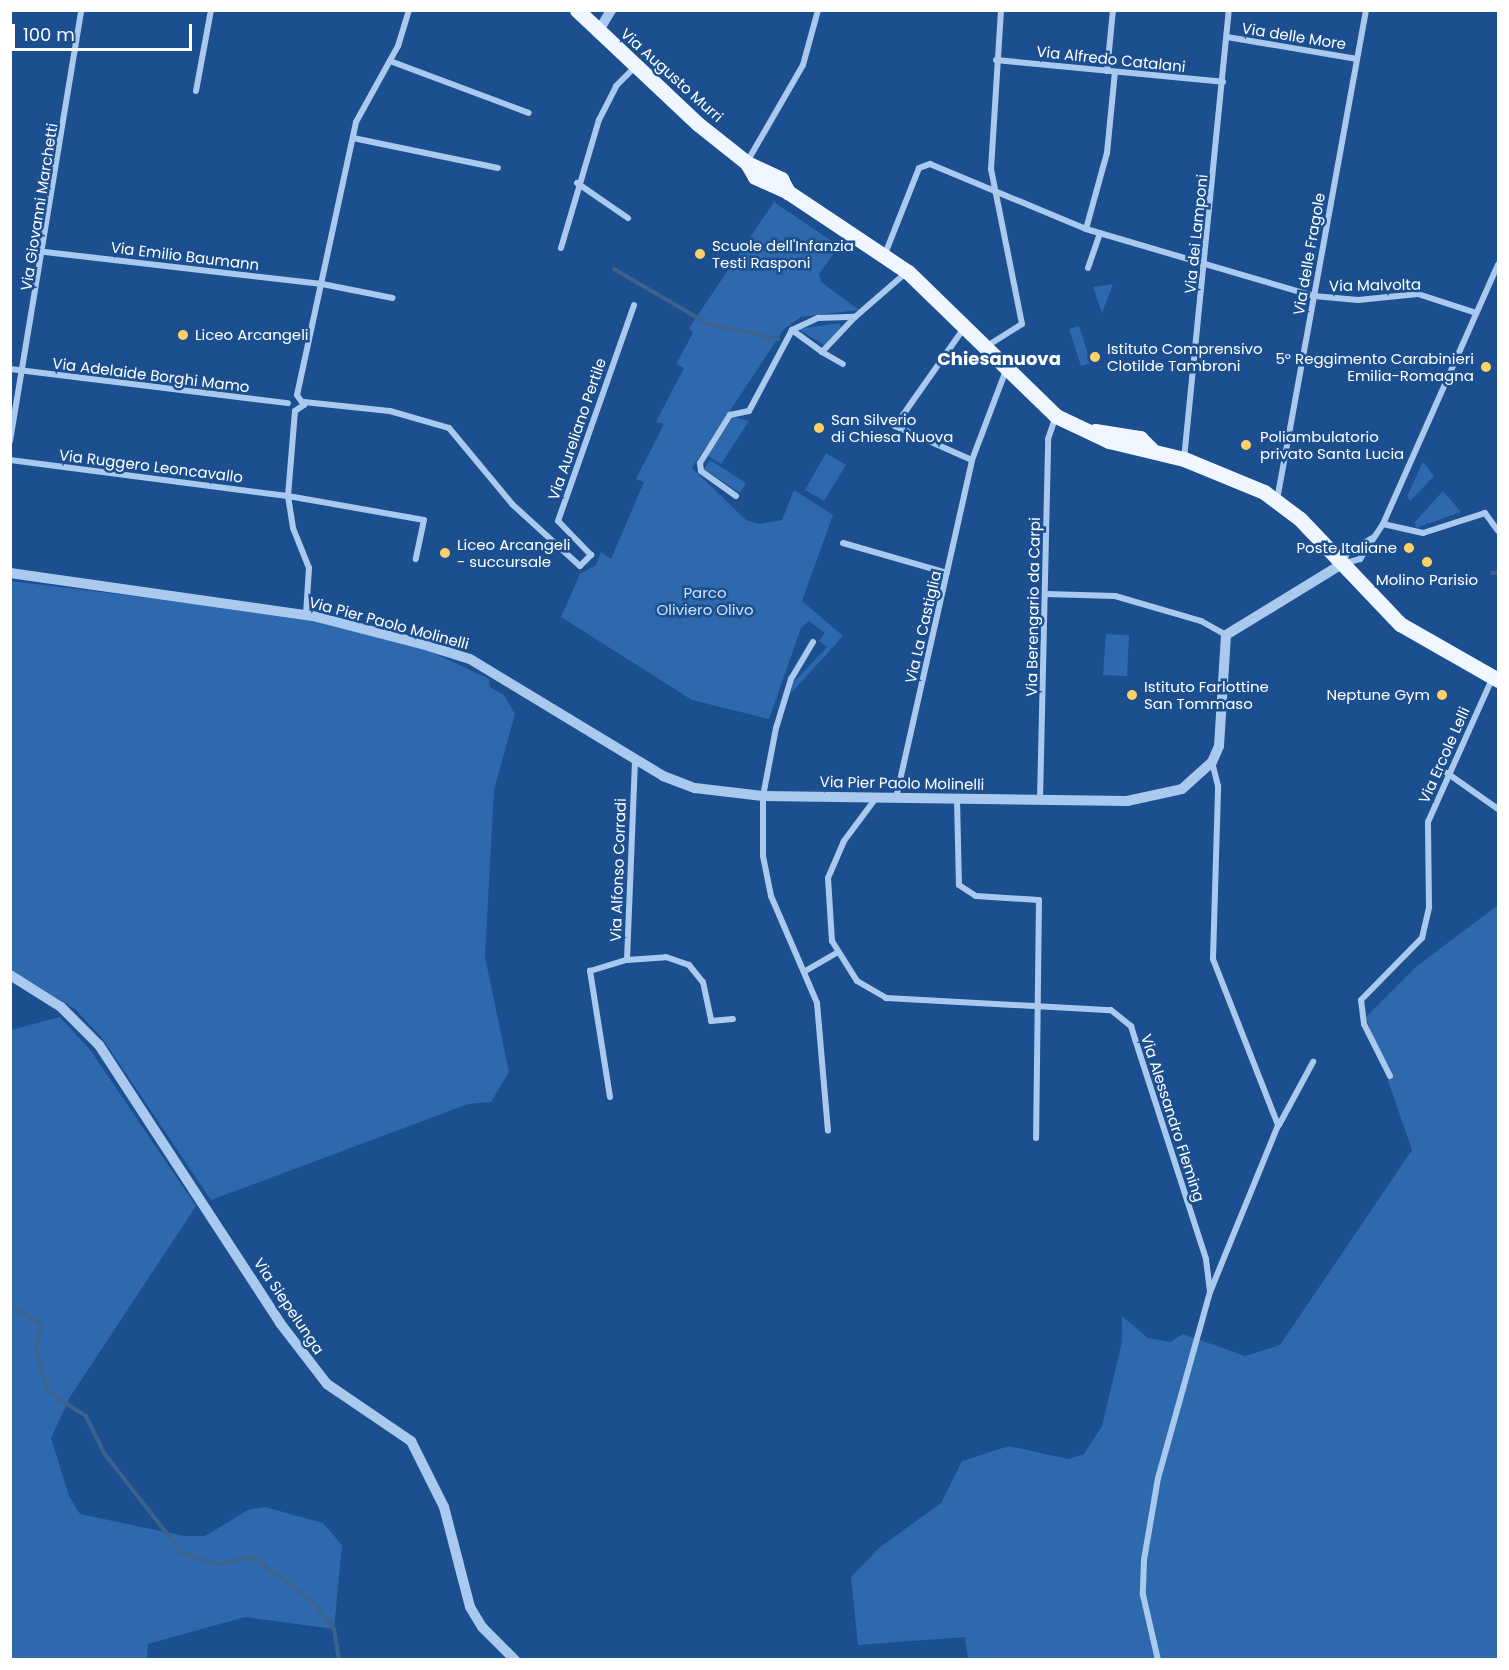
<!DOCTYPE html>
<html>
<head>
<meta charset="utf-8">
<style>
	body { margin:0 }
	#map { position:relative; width:1509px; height:1670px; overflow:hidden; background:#1b4f8f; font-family:Poppins,sans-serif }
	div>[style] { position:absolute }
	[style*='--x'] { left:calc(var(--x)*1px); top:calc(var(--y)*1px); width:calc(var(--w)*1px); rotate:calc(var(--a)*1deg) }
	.green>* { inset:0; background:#2e69ad }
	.stream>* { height:4px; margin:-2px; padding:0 2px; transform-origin:2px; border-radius:2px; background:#3c6290 }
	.minor>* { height:6px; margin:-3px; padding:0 3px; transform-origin:3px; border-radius:3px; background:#a9c9ee }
	.tertiary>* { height:10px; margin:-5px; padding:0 5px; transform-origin:5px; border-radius:5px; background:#a9c9ee }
	.primary>* { height:15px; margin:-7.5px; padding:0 7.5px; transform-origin:7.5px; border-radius:7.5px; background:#f0f6ff }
	.dots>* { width:16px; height:16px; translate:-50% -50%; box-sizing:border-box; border:3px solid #1b4f8f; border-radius:50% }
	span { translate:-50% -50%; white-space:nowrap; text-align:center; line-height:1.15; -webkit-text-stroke:5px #1b4f8f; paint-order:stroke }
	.street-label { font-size:15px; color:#fff }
	.poi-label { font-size:15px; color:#fff }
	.left { translate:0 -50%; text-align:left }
	.right { translate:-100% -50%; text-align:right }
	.park-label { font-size:15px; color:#cfe3fa }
	.quarter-label { font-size:18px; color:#fff; font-weight:700 }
	.frame { position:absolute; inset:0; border:12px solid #fff; pointer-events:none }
	.scale { position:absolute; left:12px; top:24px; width:180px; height:27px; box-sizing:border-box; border:3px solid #fff; border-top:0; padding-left:8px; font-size:18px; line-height:21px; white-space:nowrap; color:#fff; -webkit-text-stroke:4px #1b4f8f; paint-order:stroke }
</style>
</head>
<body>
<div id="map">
	<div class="green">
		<div style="clip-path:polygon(774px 202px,839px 246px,819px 274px,821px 282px,859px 310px,801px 317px,784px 329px,692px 468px,746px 520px,759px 524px,782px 520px,794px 490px,833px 515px,802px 601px,843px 636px,791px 693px,793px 683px,827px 647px,819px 641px,825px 633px,809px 621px,801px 628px,769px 719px,692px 700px,561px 617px,580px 574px,596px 565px,601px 552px,611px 559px,644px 482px,636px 479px,664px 424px,656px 422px,684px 368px,676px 364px,693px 333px,689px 328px)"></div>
		<div style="clip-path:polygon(1113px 284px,1102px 313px,1093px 287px)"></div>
		<div style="clip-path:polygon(839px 323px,843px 329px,824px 345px,798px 329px)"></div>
		<div style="clip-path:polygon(1079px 326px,1091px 363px,1081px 366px,1069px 329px)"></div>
		<div style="clip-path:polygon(733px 417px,749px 421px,721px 464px,708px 456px)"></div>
		<div style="clip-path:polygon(826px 453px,846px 465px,824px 501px,805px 490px)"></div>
		<div style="clip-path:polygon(710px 460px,746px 483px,740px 493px,704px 469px)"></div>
		<div style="clip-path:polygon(1423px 462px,1434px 476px,1410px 501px,1407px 496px)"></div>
		<div style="clip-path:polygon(1443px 491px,1461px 512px,1416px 528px,1415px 522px)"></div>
		<div style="clip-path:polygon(11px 581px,295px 616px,417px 645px,489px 679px,490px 687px,504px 695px,515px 714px,494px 790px,485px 957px,509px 1072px,491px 1102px,468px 1104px,211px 1200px,102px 1038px,75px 1009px,11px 970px)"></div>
		<div style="clip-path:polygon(1106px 634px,1129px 635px,1127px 676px,1103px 675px)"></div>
		<div style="clip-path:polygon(1498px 905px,1498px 1659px,968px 1659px,965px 1637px,858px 1645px,851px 1577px,879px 1548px,941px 1503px,962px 1461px,1009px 1446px,1068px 1459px,1084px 1454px,1102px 1426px,1122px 1342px,1122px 1316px,1148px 1338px,1170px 1342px,1183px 1334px,1245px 1356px,1280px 1345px,1412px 1150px,1366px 1017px,1417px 966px)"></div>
		<div style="clip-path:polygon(60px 1017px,91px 1051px,196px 1206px,70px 1397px,51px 1438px,69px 1496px,80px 1514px,184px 1536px,205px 1536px,248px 1510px,265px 1507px,323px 1523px,342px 1545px,334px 1629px,245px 1617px,148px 1644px,147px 1659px,11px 1659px,11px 1030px)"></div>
	</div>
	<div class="stream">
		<div style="--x:614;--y:269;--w:109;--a:30.3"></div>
		<div style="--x:708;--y:324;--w:72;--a:12.1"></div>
		<div style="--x:1492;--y:573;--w:6;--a:0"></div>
		<div style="--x:10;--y:1305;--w:36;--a:32"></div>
		<div style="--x:41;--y:1324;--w:26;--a:101"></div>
		<div style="--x:36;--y:1350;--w:44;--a:74.1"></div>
		<div style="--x:48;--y:1392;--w:45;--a:32.3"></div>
		<div style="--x:86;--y:1416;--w:41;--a:64.1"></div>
		<div style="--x:104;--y:1453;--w:127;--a:52"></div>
		<div style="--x:182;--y:1553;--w:39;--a:17"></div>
		<div style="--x:219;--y:1564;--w:35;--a:-12"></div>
		<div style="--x:253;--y:1557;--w:75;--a:36.9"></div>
		<div style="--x:313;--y:1602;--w:34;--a:52"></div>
		<div style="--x:334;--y:1629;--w:31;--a:81"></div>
	</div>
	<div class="minor">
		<div style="--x:1227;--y:37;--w:132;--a:9.6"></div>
		<div style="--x:996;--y:60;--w:228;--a:5.5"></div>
		<div style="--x:390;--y:61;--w:148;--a:20.5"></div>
		<div style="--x:1107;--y:71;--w:61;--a:-84.4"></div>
		<div style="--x:196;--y:91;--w:82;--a:-79.5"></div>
		<div style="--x:353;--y:138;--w:148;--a:11.7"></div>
		<div style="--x:747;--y:162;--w:112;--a:-60"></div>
		<div style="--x:803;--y:65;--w:57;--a:-74.7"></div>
		<div style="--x:577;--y:183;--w:62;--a:34.5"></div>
		<div style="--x:1086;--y:229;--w:79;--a:-74.6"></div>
		<div style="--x:1107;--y:153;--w:81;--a:-84.4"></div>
		<div style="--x:561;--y:248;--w:134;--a:-73.5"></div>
		<div style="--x:599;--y:120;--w:38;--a:-63"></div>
		<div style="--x:616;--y:86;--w:27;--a:-45"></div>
		<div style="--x:45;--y:252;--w:279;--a:6.6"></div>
		<div style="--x:322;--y:284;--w:72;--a:11.2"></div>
		<div style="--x:885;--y:254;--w:92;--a:-68.4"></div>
		<div style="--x:919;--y:168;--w:12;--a:-20"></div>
		<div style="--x:930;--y:164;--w:169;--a:22.6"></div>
		<div style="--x:1086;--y:229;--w:238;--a:16.4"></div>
		<div style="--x:1314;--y:296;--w:44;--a:5.2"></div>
		<div style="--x:1358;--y:300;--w:60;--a:-5.7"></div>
		<div style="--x:1418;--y:294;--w:61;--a:18.1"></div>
		<div style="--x:1088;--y:268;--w:37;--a:-71"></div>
		<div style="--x:964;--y:328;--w:120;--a:125.1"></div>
		<div style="--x:895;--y:426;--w:84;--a:23.8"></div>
		<div style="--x:792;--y:330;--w:37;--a:36"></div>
		<div style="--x:822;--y:352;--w:48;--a:-46.7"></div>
		<div style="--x:987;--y:346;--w:41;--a:-32.2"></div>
		<div style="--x:1022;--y:324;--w:158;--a:-101.3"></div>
		<div style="--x:991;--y:169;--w:159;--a:-86.4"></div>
		<div style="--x:822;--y:352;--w:24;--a:30"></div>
		<div style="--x:10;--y:369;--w:280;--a:7"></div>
		<div style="--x:297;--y:395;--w:279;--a:-77.8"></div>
		<div style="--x:356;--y:122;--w:87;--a:-61.1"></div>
		<div style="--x:398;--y:46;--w:38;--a:-73"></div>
		<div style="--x:304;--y:402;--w:86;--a:6"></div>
		<div style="--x:390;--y:411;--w:61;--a:16.1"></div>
		<div style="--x:449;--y:428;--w:99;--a:50.3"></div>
		<div style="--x:512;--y:504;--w:92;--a:42.4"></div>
		<div style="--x:580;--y:566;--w:16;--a:-45"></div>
		<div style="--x:591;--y:555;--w:47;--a:-134.1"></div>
		<div style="--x:558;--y:521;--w:229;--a:-70.6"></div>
		<div style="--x:295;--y:411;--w:85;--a:94.7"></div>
		<div style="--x:288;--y:496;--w:32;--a:81"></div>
		<div style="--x:293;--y:528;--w:43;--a:68.2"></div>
		<div style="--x:309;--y:568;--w:47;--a:93.7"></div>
		<div style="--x:295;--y:411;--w:11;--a:-34"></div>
		<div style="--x:304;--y:405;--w:12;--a:-125"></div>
		<div style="--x:10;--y:441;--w:437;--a:-80.6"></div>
		<div style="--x:1184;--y:459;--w:451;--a:-84.3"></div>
		<div style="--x:10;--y:460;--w:280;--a:7.4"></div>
		<div style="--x:288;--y:496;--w:138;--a:10"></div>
		<div style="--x:424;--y:520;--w:40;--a:102"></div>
		<div style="--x:736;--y:496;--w:43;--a:-144.5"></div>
		<div style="--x:701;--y:471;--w:8;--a:-97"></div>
		<div style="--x:700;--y:463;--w:57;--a:-58"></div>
		<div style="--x:730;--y:415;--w:19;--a:-12"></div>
		<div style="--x:749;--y:411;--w:92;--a:-62"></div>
		<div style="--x:792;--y:330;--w:29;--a:-25"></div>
		<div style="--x:818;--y:318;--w:37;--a:-2"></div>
		<div style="--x:855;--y:317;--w:69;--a:-40.9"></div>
		<div style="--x:1277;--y:500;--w:498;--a:-79.7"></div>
		<div style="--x:1383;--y:524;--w:41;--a:12.7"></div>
		<div style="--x:1423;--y:533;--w:65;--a:-17.9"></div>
		<div style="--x:1485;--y:513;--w:22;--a:54"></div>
		<div style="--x:1374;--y:537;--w:30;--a:150"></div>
		<div style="--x:1348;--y:552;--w:13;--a:117"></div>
		<div style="--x:1342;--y:564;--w:19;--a:-16"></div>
		<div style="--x:1360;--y:559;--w:42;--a:-56.7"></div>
		<div style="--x:1383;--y:524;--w:284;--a:-66.1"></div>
		<div style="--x:843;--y:543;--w:108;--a:16.1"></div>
		<div style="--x:1046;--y:594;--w:69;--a:1.7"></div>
		<div style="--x:1115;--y:596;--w:90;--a:16.2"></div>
		<div style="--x:1201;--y:621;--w:29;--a:29"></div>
		<div style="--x:813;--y:642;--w:43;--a:120.7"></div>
		<div style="--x:791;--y:679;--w:51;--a:107"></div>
		<div style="--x:776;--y:728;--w:69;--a:100.8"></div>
		<div style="--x:763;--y:796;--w:60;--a:90"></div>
		<div style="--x:763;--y:856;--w:41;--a:78.7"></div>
		<div style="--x:771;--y:896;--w:116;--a:66.7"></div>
		<div style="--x:817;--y:1003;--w:128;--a:85.1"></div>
		<div style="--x:1447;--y:773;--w:62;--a:35.2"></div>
		<div style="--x:876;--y:798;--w:54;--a:126.7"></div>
		<div style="--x:844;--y:841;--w:40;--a:113.4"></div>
		<div style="--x:828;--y:878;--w:63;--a:86.4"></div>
		<div style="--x:832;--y:941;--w:47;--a:58"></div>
		<div style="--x:857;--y:981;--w:34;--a:30"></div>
		<div style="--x:886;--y:998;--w:225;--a:3.1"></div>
		<div style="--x:1111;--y:1010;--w:26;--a:39"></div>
		<div style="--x:1131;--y:1026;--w:14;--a:73"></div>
		<div style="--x:1135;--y:1039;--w:231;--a:72.1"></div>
		<div style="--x:1206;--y:1259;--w:33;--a:83"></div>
		<div style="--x:1210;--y:1292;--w:193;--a:105.6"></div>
		<div style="--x:1158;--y:1478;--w:83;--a:99.7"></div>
		<div style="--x:1144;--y:1560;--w:35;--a:92"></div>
		<div style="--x:1143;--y:1595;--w:67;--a:77"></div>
		<div style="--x:896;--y:798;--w:346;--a:-77.3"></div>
		<div style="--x:972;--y:460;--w:96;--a:-69.3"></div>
		<div style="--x:957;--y:799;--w:86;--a:88.7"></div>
		<div style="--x:959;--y:885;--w:20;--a:33"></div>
		<div style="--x:976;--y:896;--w:63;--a:3.6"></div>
		<div style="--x:1039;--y:900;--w:238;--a:90.7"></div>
		<div style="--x:1040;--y:800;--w:361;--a:-88.7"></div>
		<div style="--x:1048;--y:439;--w:24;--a:-71"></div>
		<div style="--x:627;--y:960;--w:39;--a:-4"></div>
		<div style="--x:666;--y:957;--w:24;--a:19"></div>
		<div style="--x:689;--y:965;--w:22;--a:51"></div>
		<div style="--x:703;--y:982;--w:40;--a:78"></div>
		<div style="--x:711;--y:1021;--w:22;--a:-5"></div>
		<div style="--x:807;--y:970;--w:34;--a:-30"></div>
		<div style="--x:1390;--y:1076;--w:58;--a:-116.6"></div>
		<div style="--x:1364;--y:1024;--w:24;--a:-97"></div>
		<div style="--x:1361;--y:1000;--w:87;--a:-45.5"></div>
		<div style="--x:1422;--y:938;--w:32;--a:-77"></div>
		<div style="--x:1429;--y:907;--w:85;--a:-90.7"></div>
		<div style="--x:1428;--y:822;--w:159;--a:-65.9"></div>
		<div style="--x:610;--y:1097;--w:128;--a:-99"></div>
		<div style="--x:590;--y:971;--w:39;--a:-17"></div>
		<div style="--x:627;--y:960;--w:201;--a:-87.7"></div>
		<div style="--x:1279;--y:1125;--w:72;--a:-61.6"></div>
		<div style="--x:1210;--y:1292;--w:180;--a:-67.8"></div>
		<div style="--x:1278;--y:1125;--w:178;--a:-111.4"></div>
		<div style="--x:1213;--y:959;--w:173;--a:-88.3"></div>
		<div style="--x:1218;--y:786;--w:25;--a:-104"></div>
	</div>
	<div class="tertiary">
		<div style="--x:598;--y:32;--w:26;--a:-59"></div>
		<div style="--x:10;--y:573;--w:306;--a:8.1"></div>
		<div style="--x:313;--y:616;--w:113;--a:14.4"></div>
		<div style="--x:422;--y:644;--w:50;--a:17.4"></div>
		<div style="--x:470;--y:659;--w:226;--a:31.2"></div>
		<div style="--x:663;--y:776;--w:34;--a:21"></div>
		<div style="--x:695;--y:788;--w:68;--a:6.7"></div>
		<div style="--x:763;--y:796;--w:364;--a:0.8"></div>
		<div style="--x:1127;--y:801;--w:56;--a:-12.3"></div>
		<div style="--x:1182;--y:789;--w:40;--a:-42"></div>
		<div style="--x:1212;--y:762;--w:17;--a:-66"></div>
		<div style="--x:1219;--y:746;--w:111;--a:-86.4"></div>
		<div style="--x:1226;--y:635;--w:136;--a:-31.5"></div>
		<div style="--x:10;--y:975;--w:60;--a:32.1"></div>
		<div style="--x:61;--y:1007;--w:54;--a:45"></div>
		<div style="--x:99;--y:1045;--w:332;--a:56.9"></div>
		<div style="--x:280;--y:1323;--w:77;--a:52.4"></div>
		<div style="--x:327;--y:1384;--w:102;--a:34.2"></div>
		<div style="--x:411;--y:1441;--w:74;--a:63.4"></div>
		<div style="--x:444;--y:1507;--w:103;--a:75.4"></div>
		<div style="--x:470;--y:1607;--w:23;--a:59"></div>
		<div style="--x:482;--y:1627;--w:47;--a:45"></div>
	</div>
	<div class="primary">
		<div style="--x:577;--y:10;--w:166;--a:43.3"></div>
		<div style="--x:698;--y:124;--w:63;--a:38.5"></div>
		<div style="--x:747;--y:163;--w:38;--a:25"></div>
		<div style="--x:781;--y:179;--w:15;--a:62"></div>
		<div style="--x:747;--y:163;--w:16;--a:60"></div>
		<div style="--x:755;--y:177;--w:36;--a:24"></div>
		<div style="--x:788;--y:192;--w:144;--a:33.7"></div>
		<div style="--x:908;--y:272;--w:206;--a:44.2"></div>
		<div style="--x:1056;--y:416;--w:59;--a:25.3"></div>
		<div style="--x:1109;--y:441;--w:77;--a:13.5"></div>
		<div style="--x:1184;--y:459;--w:87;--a:22.4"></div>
		<div style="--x:1264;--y:492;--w:45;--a:36.9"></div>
		<div style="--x:1300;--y:519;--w:145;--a:46.4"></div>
		<div style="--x:1400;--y:624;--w:113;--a:29.7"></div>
		<div style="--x:1095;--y:431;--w:46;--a:8.8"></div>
		<div style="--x:1140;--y:438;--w:16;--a:45"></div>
	</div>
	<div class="dots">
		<div style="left:700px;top:254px;background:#ffd166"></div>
		<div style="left:183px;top:335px;background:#ffd166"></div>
		<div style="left:1095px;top:357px;background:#ffd166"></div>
		<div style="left:1486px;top:367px;background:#ffd166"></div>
		<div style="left:819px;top:428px;background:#ffd166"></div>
		<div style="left:1246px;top:445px;background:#ffd166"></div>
		<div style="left:1409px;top:548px;background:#ffd166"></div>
		<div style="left:445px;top:553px;background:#ffd166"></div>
		<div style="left:1427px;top:562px;background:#ffd166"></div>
		<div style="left:1132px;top:695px;background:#ffd166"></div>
		<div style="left:1442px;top:695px;background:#ffd166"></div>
	</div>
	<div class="street-label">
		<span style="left:1294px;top:36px;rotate:9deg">Via delle More</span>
		<span style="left:1111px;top:59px;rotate:6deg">Via Alfredo Catalani</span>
		<span style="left:672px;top:75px;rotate:42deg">Via Augusto Murri</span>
		<span style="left:39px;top:207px;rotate:-81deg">Via Giovanni Marchetti</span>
		<span style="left:1196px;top:234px;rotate:-84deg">Via dei Lamponi</span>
		<span style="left:1309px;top:254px;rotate:-80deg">Via delle Fragole</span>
		<span style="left:185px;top:256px;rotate:7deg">Via Emilio Baumann</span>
		<span style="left:1375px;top:285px;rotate:-1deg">Via Malvolta</span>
		<span style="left:151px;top:375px;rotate:7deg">Via Adelaide Borghi Mamo</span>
		<span style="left:577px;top:429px;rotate:-71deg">Via Aureliano Pertile</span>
		<span style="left:151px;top:466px;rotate:7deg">Via Ruggero Leoncavallo</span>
		<span style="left:1033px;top:607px;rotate:-89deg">Via Berengario da Carpi</span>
		<span style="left:389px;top:623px;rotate:15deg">Via Pier Paolo Molinelli</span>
		<span style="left:923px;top:627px;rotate:-77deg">Via La Castiglia</span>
		<span style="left:1444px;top:755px;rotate:-66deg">Via Ercole Lelli</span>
		<span style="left:902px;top:783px;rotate:1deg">Via Pier Paolo Molinelli</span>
		<span style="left:618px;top:870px;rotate:-88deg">Via Alfonso Corradi</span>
		<span style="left:1173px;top:1118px;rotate:72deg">Via Alessandro Fleming</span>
		<span style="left:289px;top:1306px;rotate:56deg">Via Siepelunga</span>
	</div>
	<div class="poi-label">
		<span class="left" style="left:712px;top:254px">Scuole dell'Infanzia<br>Testi Rasponi</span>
		<span class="left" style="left:195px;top:335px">Liceo Arcangeli</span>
		<span class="left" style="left:1107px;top:357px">Istituto Comprensivo<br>Clotilde Tambroni</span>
		<span class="right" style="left:1474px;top:367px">5° Reggimento Carabinieri<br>Emilia-Romagna</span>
		<span class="left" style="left:831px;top:428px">San Silverio<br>di Chiesa Nuova</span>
		<span class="left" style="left:1260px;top:445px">Poliambulatorio<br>privato Santa Lucia</span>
		<span class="left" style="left:457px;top:553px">Liceo Arcangeli<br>- succursale</span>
		<span class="right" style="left:1397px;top:548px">Poste Italiane</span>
		<span style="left:1427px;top:580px">Molino Parisio</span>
		<span class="left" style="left:1144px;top:695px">Istituto Farlottine<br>San Tommaso</span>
		<span class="right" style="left:1430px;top:695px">Neptune Gym</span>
	</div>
	<div class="park-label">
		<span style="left:705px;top:601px">Parco<br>Oliviero Olivo</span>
	</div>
	<div class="quarter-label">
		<span style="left:999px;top:359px">Chiesanuova</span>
	</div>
	<div class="frame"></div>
	<div class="scale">100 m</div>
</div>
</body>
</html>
